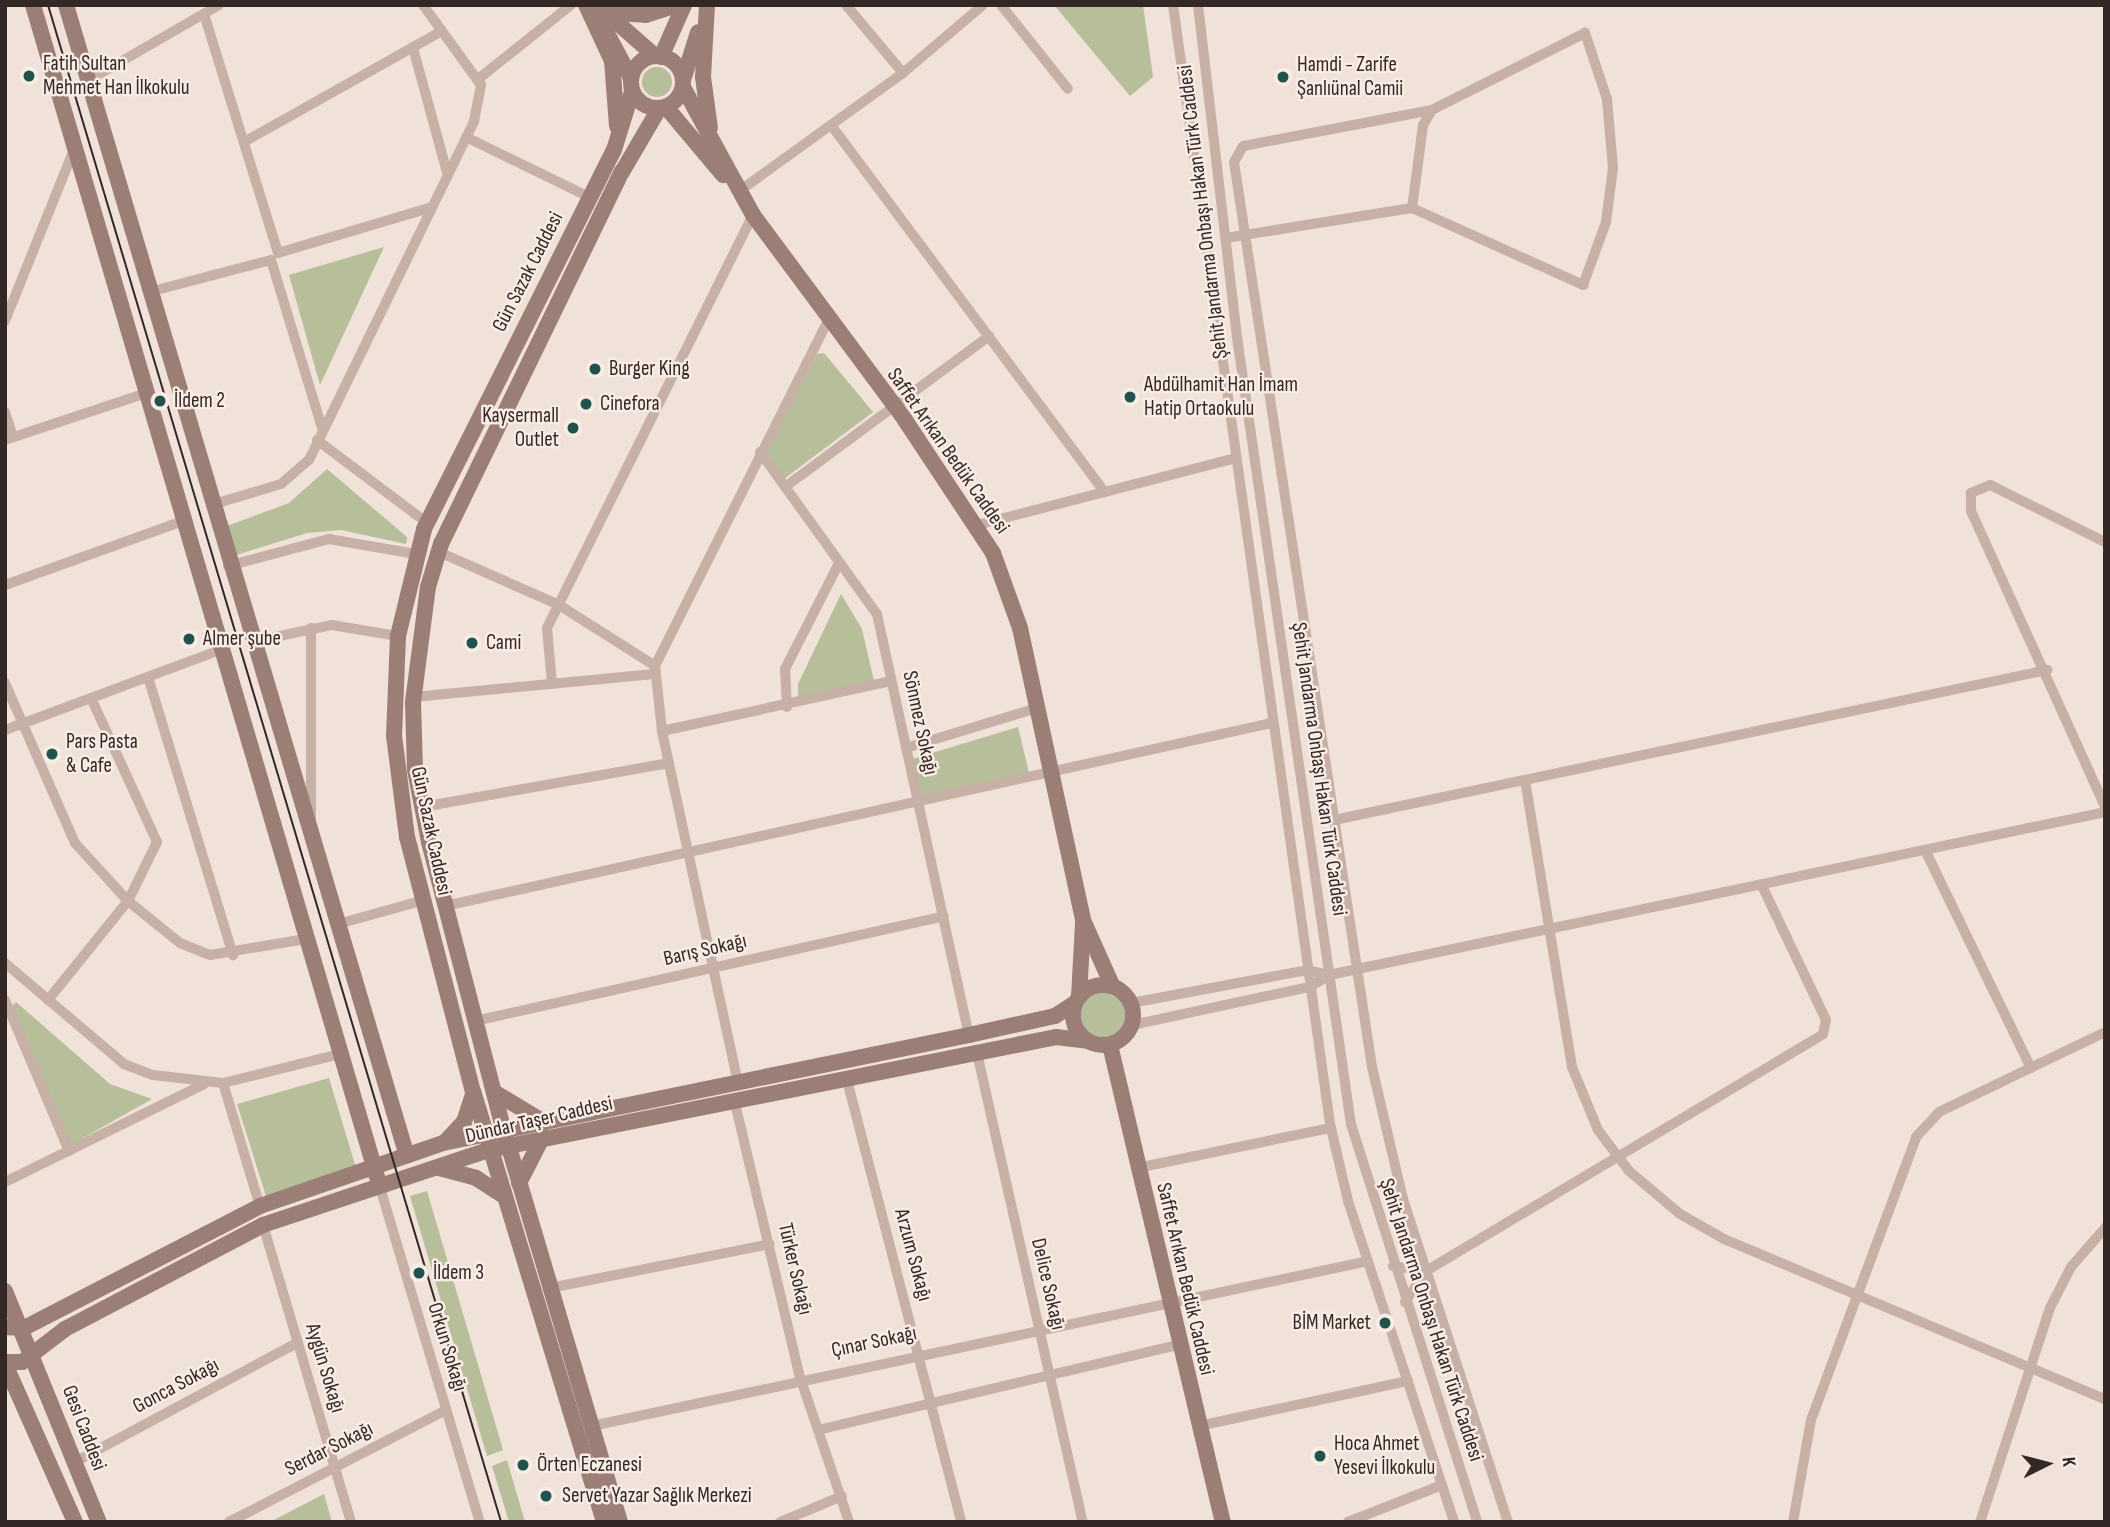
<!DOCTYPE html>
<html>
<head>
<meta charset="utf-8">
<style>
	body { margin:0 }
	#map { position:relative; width:2110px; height:1527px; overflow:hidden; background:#f0e1d9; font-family:"Sofia Sans Condensed",sans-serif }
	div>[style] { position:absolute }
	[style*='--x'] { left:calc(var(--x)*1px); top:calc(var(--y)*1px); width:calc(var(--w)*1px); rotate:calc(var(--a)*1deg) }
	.green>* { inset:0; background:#b7be9a }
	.round { border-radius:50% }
	.street>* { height:10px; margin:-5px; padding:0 5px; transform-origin:5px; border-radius:5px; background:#c7b0a5 }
	.secondary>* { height:16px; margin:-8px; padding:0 8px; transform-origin:8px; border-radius:8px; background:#9b7f77 }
	.secondary>.ring { margin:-8px; padding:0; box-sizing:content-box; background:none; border:16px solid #9b7f77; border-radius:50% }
	.tram>* { height:2px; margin:-1px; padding:0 1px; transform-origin:1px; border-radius:1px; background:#332826 }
	.dots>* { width:19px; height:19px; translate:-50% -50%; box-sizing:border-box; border:4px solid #f8ece5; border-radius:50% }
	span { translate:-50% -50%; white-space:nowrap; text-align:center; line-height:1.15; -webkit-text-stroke:5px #f8ece5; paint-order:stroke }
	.poi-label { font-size:21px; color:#332826 }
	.left { translate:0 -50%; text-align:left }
	.right { translate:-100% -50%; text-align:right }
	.street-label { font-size:21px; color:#332826 }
	.frame { position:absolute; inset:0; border:7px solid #332826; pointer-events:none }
	.north { position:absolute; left:2012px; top:1429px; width:70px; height:70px; -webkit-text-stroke:5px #f8ece5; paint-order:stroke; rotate:84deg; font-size:19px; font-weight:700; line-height:28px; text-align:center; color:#332826 }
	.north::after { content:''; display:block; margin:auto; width:24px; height:32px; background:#332826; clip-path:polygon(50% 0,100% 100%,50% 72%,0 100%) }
</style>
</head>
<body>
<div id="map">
	<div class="green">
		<div style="clip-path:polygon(1054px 5px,1143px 5px,1153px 77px,1130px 96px)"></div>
		<div class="round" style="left:642px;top:67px;width:30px;height:30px"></div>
		<div style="clip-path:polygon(384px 247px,320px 385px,289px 275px)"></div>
		<div style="clip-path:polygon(824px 353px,873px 412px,784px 479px,765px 454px,817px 354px)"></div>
		<div style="clip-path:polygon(327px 469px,407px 537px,406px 544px,341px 530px,307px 533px,233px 556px,224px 527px,289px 503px)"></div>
		<div style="clip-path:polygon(841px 594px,862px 629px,874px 681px,798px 703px,798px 684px)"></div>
		<div style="clip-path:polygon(1018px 727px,1029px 773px,917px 800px,909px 760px)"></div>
		<div class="round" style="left:1081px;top:993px;width:44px;height:44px"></div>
		<div style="clip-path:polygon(16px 1002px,110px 1084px,152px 1099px,67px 1147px,12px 1006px)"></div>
		<div style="clip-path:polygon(329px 1078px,356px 1168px,266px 1196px,237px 1104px)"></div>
		<div style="clip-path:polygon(427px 1191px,503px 1450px,487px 1456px,410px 1196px)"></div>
		<div style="clip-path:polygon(507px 1460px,525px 1522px,509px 1522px,492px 1466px)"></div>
		<div style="clip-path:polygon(324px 1494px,332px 1522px,270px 1522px)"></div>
	</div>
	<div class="street">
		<div style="--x:846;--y:5;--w:89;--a:50"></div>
		<div style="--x:1001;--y:5;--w:107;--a:51.4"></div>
		<div style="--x:1173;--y:5;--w:1130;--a:82.01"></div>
		<div style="--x:1330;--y:1124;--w:79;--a:76.8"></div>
		<div style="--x:1348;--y:1201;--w:338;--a:71.7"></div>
		<div style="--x:1198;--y:5;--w:341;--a:83.3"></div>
		<div style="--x:1238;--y:344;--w:788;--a:81.76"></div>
		<div style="--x:1351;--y:1124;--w:417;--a:72.4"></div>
		<div style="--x:204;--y:14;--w:250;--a:72.8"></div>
		<div style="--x:278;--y:253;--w:158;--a:-16.6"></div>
		<div style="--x:413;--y:48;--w:129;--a:74.7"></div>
		<div style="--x:89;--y:80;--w:150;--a:-30"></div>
		<div style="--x:477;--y:80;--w:120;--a:-38.6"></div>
		<div style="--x:1432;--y:110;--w:192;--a:169.2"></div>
		<div style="--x:1243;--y:146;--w:18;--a:119"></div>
		<div style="--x:1234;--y:162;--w:915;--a:81.33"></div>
		<div style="--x:1372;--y:1067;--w:136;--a:76.8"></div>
		<div style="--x:1403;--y:1199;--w:340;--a:72"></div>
		<div style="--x:831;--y:125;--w:458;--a:53.3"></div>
		<div style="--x:466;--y:137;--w:137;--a:26"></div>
		<div style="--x:244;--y:142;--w:227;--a:-29.3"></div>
		<div style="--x:738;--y:192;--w:203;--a:-35.8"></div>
		<div style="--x:903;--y:73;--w:105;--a:-40.4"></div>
		<div style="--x:1226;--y:238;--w:188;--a:-9.2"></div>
		<div style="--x:1412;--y:208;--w:188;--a:24.2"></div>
		<div style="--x:1583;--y:285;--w:67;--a:-69.9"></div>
		<div style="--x:1606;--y:222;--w:54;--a:-82.6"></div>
		<div style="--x:1613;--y:168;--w:69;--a:-95"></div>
		<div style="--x:1607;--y:99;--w:70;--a:-108.4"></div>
		<div style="--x:1585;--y:33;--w:171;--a:153.3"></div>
		<div style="--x:1432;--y:110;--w:17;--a:121"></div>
		<div style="--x:1423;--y:125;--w:84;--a:97.5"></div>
		<div style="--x:149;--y:292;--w:126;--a:-14.7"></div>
		<div style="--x:271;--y:260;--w:176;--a:73.1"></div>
		<div style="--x:5;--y:321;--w:188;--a:-68.1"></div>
		<div style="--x:5;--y:412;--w:26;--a:72"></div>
		<div style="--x:5;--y:440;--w:149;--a:-18.4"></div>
		<div style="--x:317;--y:440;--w:138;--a:37"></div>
		<div style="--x:760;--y:452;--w:200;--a:54.2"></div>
		<div style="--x:877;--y:614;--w:431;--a:77.7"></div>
		<div style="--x:785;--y:487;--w:254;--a:-36.5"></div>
		<div style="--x:211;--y:505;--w:73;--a:-16.7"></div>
		<div style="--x:281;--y:484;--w:37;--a:-41"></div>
		<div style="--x:309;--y:460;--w:377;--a:-64"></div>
		<div style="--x:474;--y:121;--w:37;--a:-79"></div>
		<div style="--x:481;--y:85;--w:99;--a:-125.9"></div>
		<div style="--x:977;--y:525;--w:264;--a:-14.5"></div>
		<div style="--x:2105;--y:542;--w:128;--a:-153.6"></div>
		<div style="--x:1990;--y:485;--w:21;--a:157"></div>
		<div style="--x:1971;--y:493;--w:18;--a:90"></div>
		<div style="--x:1971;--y:511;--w:324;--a:65.6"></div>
		<div style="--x:439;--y:552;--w:131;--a:23.8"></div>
		<div style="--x:559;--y:605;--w:114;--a:32.4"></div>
		<div style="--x:228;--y:566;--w:105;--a:-15"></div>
		<div style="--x:329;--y:539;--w:88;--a:9.8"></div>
		<div style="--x:5;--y:585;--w:189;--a:-19.8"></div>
		<div style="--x:311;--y:628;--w:190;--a:90"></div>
		<div style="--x:251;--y:642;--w:83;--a:-11.9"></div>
		<div style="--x:332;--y:625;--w:67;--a:9.5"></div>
		<div style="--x:148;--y:677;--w:291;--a:73"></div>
		<div style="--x:5;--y:683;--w:175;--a:66.4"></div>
		<div style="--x:75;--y:843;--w:79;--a:47.6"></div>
		<div style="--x:128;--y:901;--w:67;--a:38.9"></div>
		<div style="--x:180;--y:943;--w:32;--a:22"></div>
		<div style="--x:210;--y:955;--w:97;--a:-9.5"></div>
		<div style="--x:552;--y:684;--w:56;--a:-95.1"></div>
		<div style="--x:547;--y:628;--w:462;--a:-63.5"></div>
		<div style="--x:414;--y:697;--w:241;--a:-5.5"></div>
		<div style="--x:787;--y:707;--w:38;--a:-93"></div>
		<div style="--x:785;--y:669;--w:119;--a:-63"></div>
		<div style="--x:5;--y:730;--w:229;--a:-20.4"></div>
		<div style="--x:662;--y:731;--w:234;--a:-12.3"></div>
		<div style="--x:906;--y:748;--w:137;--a:-17"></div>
		<div style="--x:1525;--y:780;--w:291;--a:80.7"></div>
		<div style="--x:1572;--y:1067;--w:68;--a:67.6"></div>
		<div style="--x:1598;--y:1130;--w:51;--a:52.9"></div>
		<div style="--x:1629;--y:1171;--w:67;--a:40.1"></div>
		<div style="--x:1680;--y:1214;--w:51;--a:29.6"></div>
		<div style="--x:1724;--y:1239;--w:413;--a:22.8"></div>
		<div style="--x:422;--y:807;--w:251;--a:-10.1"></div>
		<div style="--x:1334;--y:820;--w:729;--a:-11.88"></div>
		<div style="--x:1926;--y:852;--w:240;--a:64.1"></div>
		<div style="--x:445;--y:906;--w:846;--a:-12.49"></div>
		<div style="--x:338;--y:924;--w:89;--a:-15.6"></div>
		<div style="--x:5;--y:963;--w:156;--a:40.3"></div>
		<div style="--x:124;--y:1064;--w:31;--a:21"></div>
		<div style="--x:153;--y:1075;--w:70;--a:6.5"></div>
		<div style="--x:223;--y:1083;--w:121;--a:-13.9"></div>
		<div style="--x:5;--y:1000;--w:164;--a:67"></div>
		<div style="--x:48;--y:1000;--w:127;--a:-51.1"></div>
		<div style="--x:128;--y:901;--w:66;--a:-63.8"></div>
		<div style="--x:157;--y:842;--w:158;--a:-114.6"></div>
		<div style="--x:1131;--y:1003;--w:179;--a:-10.6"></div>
		<div style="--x:1307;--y:970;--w:23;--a:13"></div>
		<div style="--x:475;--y:1021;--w:480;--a:-12.6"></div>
		<div style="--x:1132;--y:1025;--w:182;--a:-12.1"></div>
		<div style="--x:1310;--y:987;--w:22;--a:-32"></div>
		<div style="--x:1329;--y:975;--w:793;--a:-11.86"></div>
		<div style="--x:977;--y:1053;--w:481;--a:77.3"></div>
		<div style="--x:847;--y:1080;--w:456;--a:75.5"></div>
		<div style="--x:223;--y:1083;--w:128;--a:73.3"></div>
		<div style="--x:738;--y:1083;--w:360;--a:-102.2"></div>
		<div style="--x:662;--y:731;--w:65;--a:-96.1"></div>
		<div style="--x:655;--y:666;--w:387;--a:-63.4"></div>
		<div style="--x:735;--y:1103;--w:282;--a:76.7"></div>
		<div style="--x:800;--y:1377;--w:153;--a:71.3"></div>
		<div style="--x:1137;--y:1168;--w:198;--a:-11.7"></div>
		<div style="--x:5;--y:1182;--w:222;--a:-26.2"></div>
		<div style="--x:379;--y:1184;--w:353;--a:73.4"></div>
		<div style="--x:263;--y:1225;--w:310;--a:73.5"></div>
		<div style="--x:1393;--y:1266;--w:33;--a:9"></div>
		<div style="--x:550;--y:1288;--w:224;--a:-11.3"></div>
		<div style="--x:1405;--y:1302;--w:37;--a:-56"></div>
		<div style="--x:1426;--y:1271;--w:462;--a:-30.8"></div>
		<div style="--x:1823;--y:1034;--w:14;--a:-78"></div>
		<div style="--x:1826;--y:1020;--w:148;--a:-115.5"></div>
		<div style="--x:592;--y:1426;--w:793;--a:-12"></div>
		<div style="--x:1199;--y:1426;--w:214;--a:-12.2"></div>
		<div style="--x:818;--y:1430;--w:370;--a:-13.3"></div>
		<div style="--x:73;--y:1463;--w:254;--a:-28.2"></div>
		<div style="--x:229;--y:1522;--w:244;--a:-27.3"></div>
		<div style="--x:780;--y:1522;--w:67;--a:-22.8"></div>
		<div style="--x:1348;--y:1522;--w:101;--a:-21.5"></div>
		<div style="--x:1793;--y:1522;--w:104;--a:-80"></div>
		<div style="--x:1811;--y:1420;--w:302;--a:-69.6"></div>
		<div style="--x:1916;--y:1137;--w:34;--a:-47"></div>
		<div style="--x:1939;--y:1112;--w:184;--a:-25.7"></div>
		<div style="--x:1980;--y:1522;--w:225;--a:-71.9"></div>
		<div style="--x:2050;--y:1308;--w:46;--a:-62.9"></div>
		<div style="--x:2071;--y:1267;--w:52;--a:-48.9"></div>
	</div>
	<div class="secondary">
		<div style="--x:33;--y:5;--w:1229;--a:73.64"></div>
		<div style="--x:66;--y:5;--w:1200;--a:73.5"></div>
		<div style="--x:586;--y:5;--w:62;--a:65.1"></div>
		<div style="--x:612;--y:61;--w:65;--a:85.6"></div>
		<div style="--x:597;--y:5;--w:77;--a:41.3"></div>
		<div style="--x:707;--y:5;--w:72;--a:93.2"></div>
		<div style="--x:703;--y:77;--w:51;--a:82.2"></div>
		<div style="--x:611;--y:13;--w:35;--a:3"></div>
		<div style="--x:646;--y:15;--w:32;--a:-18"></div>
		<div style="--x:602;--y:24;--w:61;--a:61.8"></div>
		<div class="ring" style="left:631px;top:56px;width:36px;height:36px"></div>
		<div style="--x:661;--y:57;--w:57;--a:-66.1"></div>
		<div style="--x:683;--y:80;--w:50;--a:-72.6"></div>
		<div style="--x:683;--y:87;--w:146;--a:61.3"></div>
		<div style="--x:753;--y:215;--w:255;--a:53.4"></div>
		<div style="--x:905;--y:420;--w:159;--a:56.5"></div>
		<div style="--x:993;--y:553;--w:80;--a:70.2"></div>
		<div style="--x:1020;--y:628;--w:299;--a:77.8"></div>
		<div style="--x:1083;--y:920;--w:71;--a:66"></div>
		<div style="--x:666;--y:107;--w:89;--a:50"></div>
		<div class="ring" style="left:1073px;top:985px;width:44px;height:44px"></div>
		<div style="--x:1079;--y:997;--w:75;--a:-86.9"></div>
		<div style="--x:1110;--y:1045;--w:490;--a:76.7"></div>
		<div style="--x:494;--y:1092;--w:52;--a:31"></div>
		<div style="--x:446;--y:1141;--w:26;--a:-47"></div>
		<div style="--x:464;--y:1122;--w:28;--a:-72"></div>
		<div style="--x:439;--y:1168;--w:38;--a:15"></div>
		<div style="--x:476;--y:1178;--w:31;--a:33"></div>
		<div style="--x:519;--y:1183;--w:53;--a:-62.9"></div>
		<div style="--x:5;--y:1291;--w:249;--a:67.9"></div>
		<div style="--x:5;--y:1327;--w:19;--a:3"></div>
		<div style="--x:24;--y:1328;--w:266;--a:-27.3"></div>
		<div style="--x:260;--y:1206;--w:194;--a:-19"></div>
		<div style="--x:443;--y:1143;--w:537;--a:-11.6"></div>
		<div style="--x:969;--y:1035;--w:88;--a:-12.5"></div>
		<div style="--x:1055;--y:1016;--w:24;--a:-33"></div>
		<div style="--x:5;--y:1362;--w:17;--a:0"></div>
		<div style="--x:22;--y:1362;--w:54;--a:-37.5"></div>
		<div style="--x:65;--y:1329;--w:224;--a:-27.7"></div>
		<div style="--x:263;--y:1225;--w:238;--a:-18.4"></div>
		<div style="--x:489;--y:1150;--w:578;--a:-11.27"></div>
		<div style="--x:1056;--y:1037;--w:32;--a:7"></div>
		<div style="--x:5;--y:1364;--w:173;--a:66.1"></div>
		<div style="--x:604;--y:1522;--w:450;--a:-106.9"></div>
		<div style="--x:473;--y:1092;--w:263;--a:-104.5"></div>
		<div style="--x:407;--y:837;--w:102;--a:-97.3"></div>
		<div style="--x:394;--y:736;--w:100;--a:-87.7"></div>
		<div style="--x:398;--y:636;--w:110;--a:-76.3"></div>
		<div style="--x:424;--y:529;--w:424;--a:-63.4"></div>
		<div style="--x:614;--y:150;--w:61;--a:-72.8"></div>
		<div style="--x:620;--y:1522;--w:411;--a:-106.5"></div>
		<div style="--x:503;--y:1128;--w:295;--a:-104.5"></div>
		<div style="--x:429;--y:842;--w:73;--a:-101"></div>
		<div style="--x:415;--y:770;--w:68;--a:-91.7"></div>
		<div style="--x:413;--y:702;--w:116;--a:-82.6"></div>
		<div style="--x:428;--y:587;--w:45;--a:-73.2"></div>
		<div style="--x:441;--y:544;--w:414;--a:-64.1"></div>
		<div style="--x:622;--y:172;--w:73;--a:-59.6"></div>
	</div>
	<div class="tram">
		<div style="--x:48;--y:5;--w:1583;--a:73.37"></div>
	</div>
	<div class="dots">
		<div style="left:29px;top:76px;background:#1e534e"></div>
		<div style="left:1283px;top:77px;background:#1e534e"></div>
		<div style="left:595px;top:369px;background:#1e534e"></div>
		<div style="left:1130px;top:397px;background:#1e534e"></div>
		<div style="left:160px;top:401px;background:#1e534e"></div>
		<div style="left:586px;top:404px;background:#1e534e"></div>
		<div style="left:573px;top:428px;background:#1e534e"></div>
		<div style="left:189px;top:639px;background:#1e534e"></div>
		<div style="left:472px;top:643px;background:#1e534e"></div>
		<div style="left:52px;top:754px;background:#1e534e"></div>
		<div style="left:419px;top:1273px;background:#1e534e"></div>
		<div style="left:1385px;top:1323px;background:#1e534e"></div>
		<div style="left:1320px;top:1456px;background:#1e534e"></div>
		<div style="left:523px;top:1465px;background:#1e534e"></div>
		<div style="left:546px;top:1496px;background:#1e534e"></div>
	</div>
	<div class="poi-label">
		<span class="left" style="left:43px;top:76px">Fatih Sultan<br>Mehmet Han İlkokulu</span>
		<span class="left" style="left:1297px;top:77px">Hamdi - Zarife<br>Şanlıünal Camii</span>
		<span class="left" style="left:609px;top:369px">Burger King</span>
		<span class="left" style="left:1144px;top:397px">Abdülhamit Han İmam<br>Hatip Ortaokulu</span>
		<span class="left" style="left:174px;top:401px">İldem 2</span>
		<span class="left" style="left:600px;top:404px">Cinefora</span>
		<span class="right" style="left:559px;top:428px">Kaysermall<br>Outlet</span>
		<span class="left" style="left:203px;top:639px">Almer şube</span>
		<span class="left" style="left:486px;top:643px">Cami</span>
		<span class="left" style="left:66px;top:754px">Pars Pasta<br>&amp; Cafe</span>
		<span class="left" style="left:433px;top:1273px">İldem 3</span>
		<span class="right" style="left:1371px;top:1323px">BİM Market</span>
		<span class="left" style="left:1334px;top:1456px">Hoca Ahmet<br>Yesevi İlkokulu</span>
		<span class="left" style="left:537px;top:1465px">Örten Eczanesi</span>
		<span class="left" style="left:562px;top:1496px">Servet Yazar Sağlık Merkezi</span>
	</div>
	<div class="street-label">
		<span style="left:1203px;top:212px;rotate:-97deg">Şehit Jandarma Onbaşı Hakan Türk Caddesi</span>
		<span style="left:528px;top:272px;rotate:-63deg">Gün Sazak Caddesi</span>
		<span style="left:948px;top:451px;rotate:55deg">Saffet Arıkan Bedük Caddesi</span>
		<span style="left:920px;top:723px;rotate:78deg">Sönmez Sokağı</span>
		<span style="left:1319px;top:769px;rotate:82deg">Şehit Jandarma Onbaşı Hakan Türk Caddesi</span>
		<span style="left:431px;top:831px;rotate:78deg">Gün Sazak Caddesi</span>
		<span style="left:705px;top:950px;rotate:-13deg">Barış Sokağı</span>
		<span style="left:539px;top:1120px;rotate:-13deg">Dündar Taşer Caddesi</span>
		<span style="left:913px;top:1255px;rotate:75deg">Arzum Sokağı</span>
		<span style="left:795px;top:1269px;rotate:77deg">Türker Sokağı</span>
		<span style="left:1185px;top:1279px;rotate:77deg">Saffet Arıkan Bedük Caddesi</span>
		<span style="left:1048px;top:1284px;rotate:77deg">Delice Sokağı</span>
		<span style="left:1431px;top:1320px;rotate:72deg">Şehit Jandarma Onbaşı Hakan Türk Caddesi</span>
		<span style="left:874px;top:1342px;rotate:-12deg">Çınar Sokağı</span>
		<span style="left:447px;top:1347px;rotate:73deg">Orkun Sokağı</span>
		<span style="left:325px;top:1368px;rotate:73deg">Aygün Sokağı</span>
		<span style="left:176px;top:1386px;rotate:-28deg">Gonca Sokağı</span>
		<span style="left:84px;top:1428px;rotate:69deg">Gesi Caddesi</span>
		<span style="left:329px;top:1449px;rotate:-27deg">Serdar Sokağı</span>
	</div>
	<div class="frame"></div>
	<div class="north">K</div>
</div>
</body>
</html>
